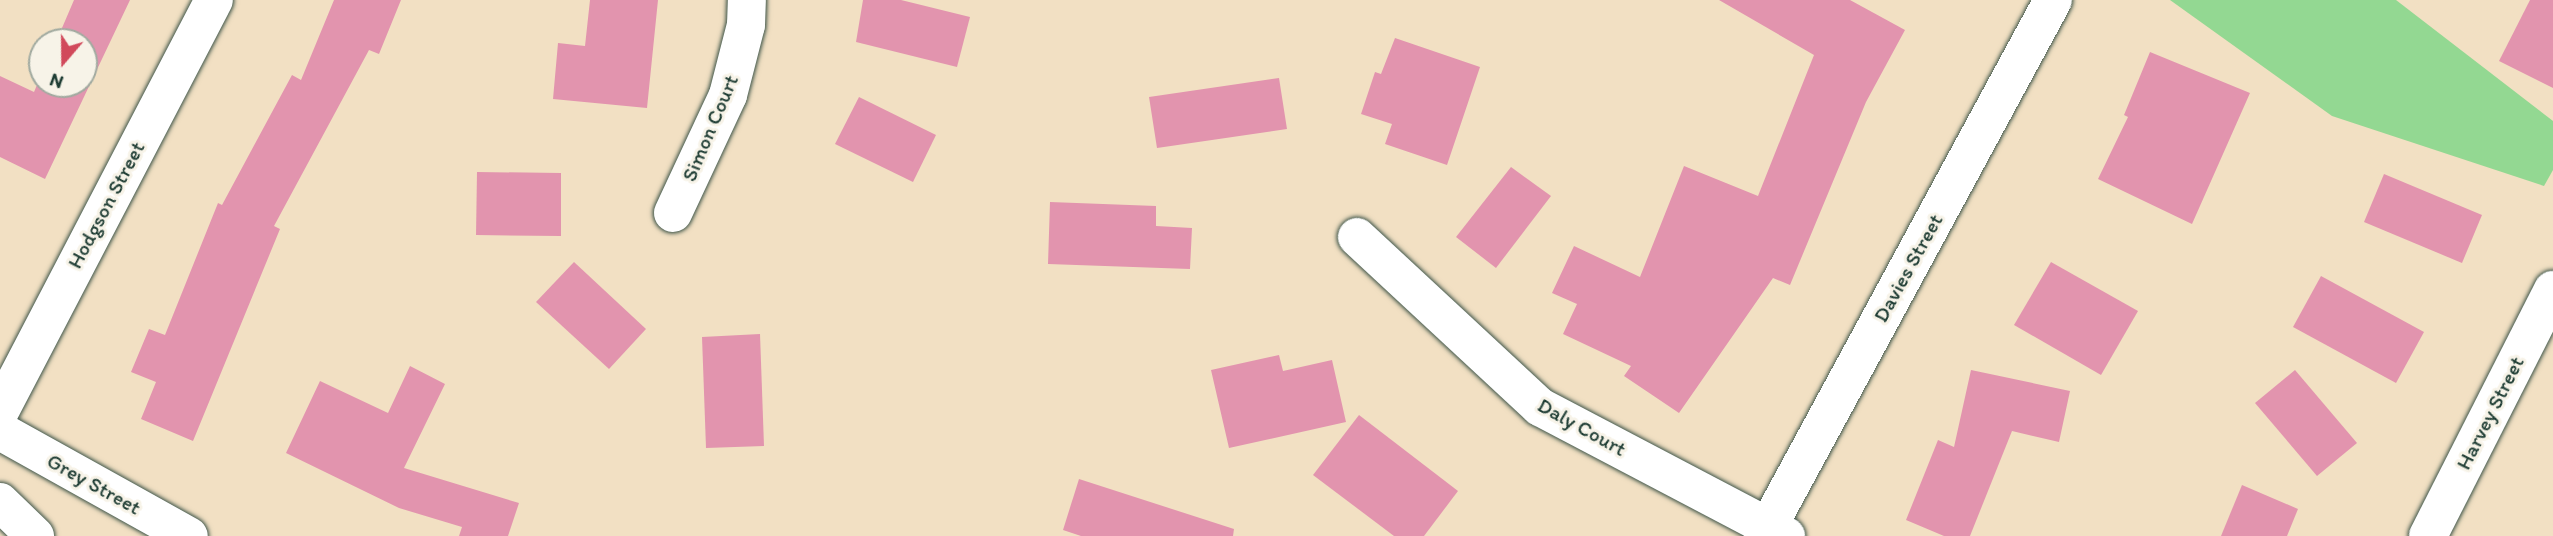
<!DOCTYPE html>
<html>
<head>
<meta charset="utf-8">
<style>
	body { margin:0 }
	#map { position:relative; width:2553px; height:536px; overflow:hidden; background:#f2e0c3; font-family:Itim,sans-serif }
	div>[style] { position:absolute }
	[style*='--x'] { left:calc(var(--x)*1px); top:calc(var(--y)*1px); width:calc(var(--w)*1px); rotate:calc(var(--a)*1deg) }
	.green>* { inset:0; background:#93d892 }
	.building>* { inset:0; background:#e294ae }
	.roads { filter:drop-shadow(0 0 2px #3f5549) drop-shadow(0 0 2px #3f5549) }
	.minor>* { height:38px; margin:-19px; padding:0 19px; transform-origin:19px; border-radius:19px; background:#fff }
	span { translate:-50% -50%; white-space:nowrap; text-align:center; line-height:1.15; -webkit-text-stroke:6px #f7f3e8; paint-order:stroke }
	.street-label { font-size:21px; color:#1f3d34 }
	.north { position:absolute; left:28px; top:28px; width:70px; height:70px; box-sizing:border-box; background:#f7f3e8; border:2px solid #a1aaa0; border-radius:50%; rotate:200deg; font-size:19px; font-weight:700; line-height:28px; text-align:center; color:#1f3d34 }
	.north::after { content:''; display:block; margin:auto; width:24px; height:32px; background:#d1495b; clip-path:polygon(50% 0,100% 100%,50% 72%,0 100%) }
</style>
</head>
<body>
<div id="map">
	<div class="green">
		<div style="clip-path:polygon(2170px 0,2396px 0,2553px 121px,2553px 170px,2544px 186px,2332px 116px)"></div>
	</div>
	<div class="building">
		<div style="clip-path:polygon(74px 0,130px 0,45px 179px,0 157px,0 76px,34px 92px,42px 73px,42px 84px,84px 84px,84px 42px,56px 42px)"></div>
		<div style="clip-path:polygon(334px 0,401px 0,379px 54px,369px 50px,274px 226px,280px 229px,193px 441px,141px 419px,156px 382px,131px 372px,149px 329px,165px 335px,218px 203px,222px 205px,292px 75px,301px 80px)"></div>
		<div style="clip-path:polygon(590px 0,658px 0,647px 108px,553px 99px,558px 43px,585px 46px)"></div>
		<div style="clip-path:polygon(863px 0,901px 0,970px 17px,957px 67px,856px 42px)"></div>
		<div style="clip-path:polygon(1719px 0,1850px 0,1905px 30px,1866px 102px,1790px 285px,1773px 278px,1679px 413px,1624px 376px,1631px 366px,1563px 334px,1577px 304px,1552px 293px,1574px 246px,1640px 277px,1684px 166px,1758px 196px,1814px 55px)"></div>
		<div style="clip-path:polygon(2530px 0,2553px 0,2553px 88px,2499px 61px)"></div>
		<div style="clip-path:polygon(1395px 38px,1480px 67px,1447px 165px,1385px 144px,1392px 124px,1361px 114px,1375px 72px,1381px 74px)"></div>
		<div style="clip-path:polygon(2150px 52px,2250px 93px,2192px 224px,2098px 179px,2128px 117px,2124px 115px)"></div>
		<div style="clip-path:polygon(1279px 78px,1287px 129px,1157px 148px,1149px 97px)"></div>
		<div style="clip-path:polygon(859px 97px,936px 135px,913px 182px,835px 144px)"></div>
		<div style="clip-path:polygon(1511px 167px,1551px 196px,1496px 268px,1456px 237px)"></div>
		<div style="clip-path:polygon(477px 172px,561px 173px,561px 236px,476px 235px)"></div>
		<div style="clip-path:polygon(2384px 174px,2482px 215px,2462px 263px,2364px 222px)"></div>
		<div style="clip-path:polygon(1050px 202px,1156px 206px,1156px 226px,1192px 228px,1190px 269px,1048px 264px)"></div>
		<div style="clip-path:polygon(574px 262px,646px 329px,609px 369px,536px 302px)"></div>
		<div style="clip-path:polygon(2051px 262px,2138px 311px,2101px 375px,2014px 325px)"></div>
		<div style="clip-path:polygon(2321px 276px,2424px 332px,2396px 383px,2293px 327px)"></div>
		<div style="clip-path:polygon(760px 334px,764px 446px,706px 448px,702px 337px)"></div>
		<div style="clip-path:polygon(1279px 355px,1283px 371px,1332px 360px,1346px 422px,1229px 448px,1211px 370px)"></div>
		<div style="clip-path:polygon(410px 366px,445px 384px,404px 468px,519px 503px,508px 536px,459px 536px,462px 527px,399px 508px,286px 453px,320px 381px,388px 413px)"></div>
		<div style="clip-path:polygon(1971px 370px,2070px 391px,2059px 442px,2012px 431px,1970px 536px,1944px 536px,1906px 520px,1938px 440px,1954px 447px)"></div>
		<div style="clip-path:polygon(2295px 370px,2357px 443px,2317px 476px,2255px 403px)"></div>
		<div style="clip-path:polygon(1359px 415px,1458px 491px,1424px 536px,1394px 536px,1313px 475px)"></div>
		<div style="clip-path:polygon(1079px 479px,1234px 529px,1233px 536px,1081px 536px,1063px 530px)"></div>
		<div style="clip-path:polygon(2242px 485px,2298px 509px,2287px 536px,2221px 536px)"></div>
	</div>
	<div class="roads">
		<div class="minor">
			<div style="--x:673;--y:213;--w:130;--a:-65"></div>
			<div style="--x:728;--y:95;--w:72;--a:-75.6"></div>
			<div style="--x:746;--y:25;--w:25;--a:-88"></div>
			<div style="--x:1357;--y:237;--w:250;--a:42.9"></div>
			<div style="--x:1540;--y:407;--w:278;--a:27.7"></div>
			<div style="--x:0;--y:411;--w:463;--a:-62.5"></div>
			<div style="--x:0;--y:431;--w:216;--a:29.1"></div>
			<div style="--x:0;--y:502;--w:49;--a:44.2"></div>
			<div style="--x:1763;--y:536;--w:609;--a:-61.58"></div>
			<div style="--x:2428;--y:536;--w:276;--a:-63.1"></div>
		</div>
	</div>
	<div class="street-label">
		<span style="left:710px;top:128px;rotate:-67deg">Simon Court</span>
		<span style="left:106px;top:205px;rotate:-62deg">Hodgson Street</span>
		<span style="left:1908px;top:268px;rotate:-61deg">Davies Street</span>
		<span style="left:2490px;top:413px;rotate:-63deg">Harvey Street</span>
		<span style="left:1582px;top:427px;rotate:29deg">Daly Court</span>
		<span style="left:94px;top:484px;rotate:29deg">Grey Street</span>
	</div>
	<div class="north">N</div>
</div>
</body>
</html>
